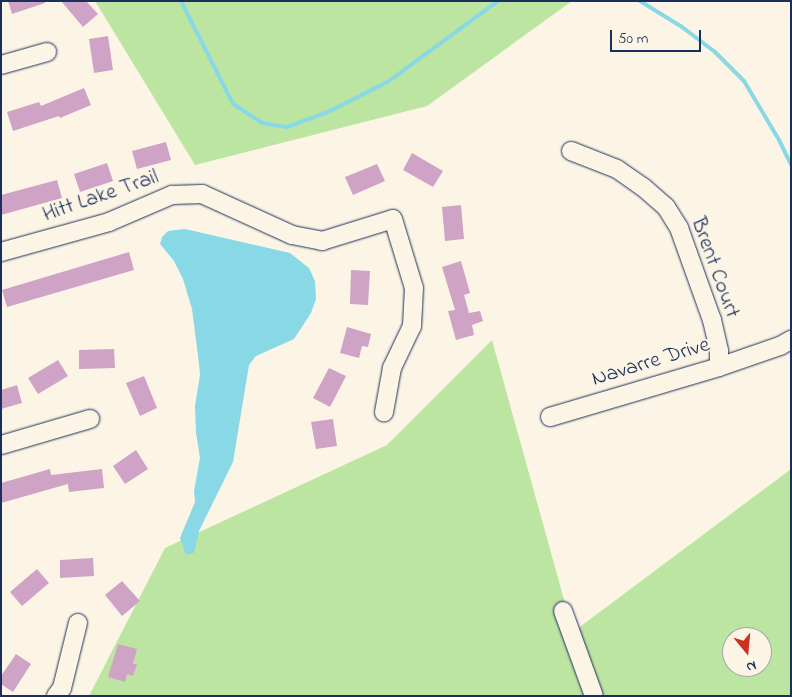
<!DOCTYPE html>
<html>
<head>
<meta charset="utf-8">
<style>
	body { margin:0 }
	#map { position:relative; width:792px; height:697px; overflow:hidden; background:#fcf5e5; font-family:"Indie Flower",sans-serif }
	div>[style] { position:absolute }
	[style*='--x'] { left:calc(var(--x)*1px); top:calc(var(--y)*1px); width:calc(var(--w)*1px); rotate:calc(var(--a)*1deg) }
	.green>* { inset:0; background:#bce5a2 }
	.water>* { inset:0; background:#88d8e5 }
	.stream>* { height:4px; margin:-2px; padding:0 2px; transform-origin:2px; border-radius:2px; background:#88d8e5 }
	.building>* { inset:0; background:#cea3c6 }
	.roads { filter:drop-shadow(0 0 1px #1b2f5e) drop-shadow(0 0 1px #1b2f5e) }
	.minor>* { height:18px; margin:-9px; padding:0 9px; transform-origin:9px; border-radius:9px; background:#fcf5e5 }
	span { translate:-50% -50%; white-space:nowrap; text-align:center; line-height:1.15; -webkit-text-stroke:4px #fcf5e5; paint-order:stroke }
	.street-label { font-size:22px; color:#1b2f5e }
	.frame { position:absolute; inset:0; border:2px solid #1b2f5e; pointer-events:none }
	.north { position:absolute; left:722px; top:627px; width:50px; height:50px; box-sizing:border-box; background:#fcf5e5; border:1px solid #a2a6af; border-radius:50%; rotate:163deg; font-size:14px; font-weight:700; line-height:20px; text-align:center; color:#1b2f5e }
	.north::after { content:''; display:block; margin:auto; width:18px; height:22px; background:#c8321e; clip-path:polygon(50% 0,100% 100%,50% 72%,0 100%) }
	.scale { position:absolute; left:610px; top:30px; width:91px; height:22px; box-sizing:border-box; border:2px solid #1b2f5e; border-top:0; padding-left:6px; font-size:15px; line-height:18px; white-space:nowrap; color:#1b2f5e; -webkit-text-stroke:4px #fcf5e5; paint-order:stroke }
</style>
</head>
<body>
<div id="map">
	<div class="green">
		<div style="clip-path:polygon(95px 1px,572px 1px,427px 106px,195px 165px)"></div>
		<div style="clip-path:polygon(evenodd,492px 340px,573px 632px,791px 469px,791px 696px,89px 696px,165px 548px,387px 445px,492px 340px,732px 637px,762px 637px,762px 667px,732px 667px,732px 637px)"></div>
	</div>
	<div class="water">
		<div style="clip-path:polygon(185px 229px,290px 253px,309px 268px,315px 281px,316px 299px,311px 313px,294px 339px,256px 356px,249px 365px,233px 462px,199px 531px,194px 553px,186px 555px,180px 538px,195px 502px,194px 491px,200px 458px,196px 433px,195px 406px,200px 375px,199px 364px,192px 309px,183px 279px,174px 261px,160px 244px,162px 237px,168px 231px)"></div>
	</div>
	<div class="stream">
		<div style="--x:181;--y:1;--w:115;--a:63.2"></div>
		<div style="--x:233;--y:104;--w:35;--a:33"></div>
		<div style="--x:262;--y:123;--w:25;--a:9"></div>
		<div style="--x:287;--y:127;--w:44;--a:-20.1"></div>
		<div style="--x:328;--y:112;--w:68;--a:-26.9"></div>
		<div style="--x:389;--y:81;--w:135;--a:-36.3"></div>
		<div style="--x:640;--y:1;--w:49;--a:31.8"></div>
		<div style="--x:682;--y:27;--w:41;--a:37.1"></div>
		<div style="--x:715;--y:52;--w:41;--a:45"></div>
		<div style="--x:744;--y:81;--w:69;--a:59.3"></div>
		<div style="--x:779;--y:140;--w:28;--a:64"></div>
	</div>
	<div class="building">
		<div style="clip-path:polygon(8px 1px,44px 1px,45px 3px,12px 14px)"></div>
		<div style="clip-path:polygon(61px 1px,86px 1px,98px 14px,83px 27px)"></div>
		<div style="clip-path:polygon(108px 36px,113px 70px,94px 73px,89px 39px)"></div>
		<div style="clip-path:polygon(84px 88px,91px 105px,60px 118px,59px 116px,13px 131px,7px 112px,39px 102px,41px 106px)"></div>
		<div style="clip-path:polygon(166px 142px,171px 160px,137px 169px,132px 151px)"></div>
		<div style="clip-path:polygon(412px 153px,443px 171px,433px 187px,403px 170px)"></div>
		<div style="clip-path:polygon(107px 163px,113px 181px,80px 192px,74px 174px)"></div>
		<div style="clip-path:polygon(377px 164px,385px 181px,353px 195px,345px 177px)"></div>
		<div style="clip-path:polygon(57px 180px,62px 198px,1px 215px,1px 195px)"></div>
		<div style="clip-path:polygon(461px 205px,464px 239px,445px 241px,442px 207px)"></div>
		<div style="clip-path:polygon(129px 252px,134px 270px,7px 307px,2px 290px)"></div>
		<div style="clip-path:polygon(461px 261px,470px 293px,464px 295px,469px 313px,480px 311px,483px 321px,472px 325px,474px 335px,456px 340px,448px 311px,455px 310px,442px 267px)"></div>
		<div style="clip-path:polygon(351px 270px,370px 271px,368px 305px,350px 304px)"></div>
		<div style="clip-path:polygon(347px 327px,371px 334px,368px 347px,362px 346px,359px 358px,340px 353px)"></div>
		<div style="clip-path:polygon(114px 349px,115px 368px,79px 369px,79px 350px)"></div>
		<div style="clip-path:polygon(58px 360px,68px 376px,38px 394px,28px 378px)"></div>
		<div style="clip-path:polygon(329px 368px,346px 376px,330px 407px,313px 398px)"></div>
		<div style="clip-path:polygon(144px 376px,157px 408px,140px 416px,126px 383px)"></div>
		<div style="clip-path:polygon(17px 385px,22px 403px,1px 409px,1px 390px)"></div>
		<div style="clip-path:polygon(333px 419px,337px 446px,316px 449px,311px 422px)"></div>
		<div style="clip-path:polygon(136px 450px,148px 469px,125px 484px,113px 466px)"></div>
		<div style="clip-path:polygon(50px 469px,51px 475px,102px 469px,104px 488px,69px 492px,68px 484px,1px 503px,1px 483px)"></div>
		<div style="clip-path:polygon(93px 558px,94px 576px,60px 578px,60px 560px)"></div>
		<div style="clip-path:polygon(37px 569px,49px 583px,22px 606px,10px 592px)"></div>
		<div style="clip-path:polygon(122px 581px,140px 601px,122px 616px,105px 595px)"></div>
		<div style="clip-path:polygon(118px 644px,137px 649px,133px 664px,137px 664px,133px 676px,127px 674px,125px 682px,108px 677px)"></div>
		<div style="clip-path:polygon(16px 654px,31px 664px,13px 692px,1px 684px,1px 676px)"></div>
	</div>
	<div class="roads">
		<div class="minor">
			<div style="--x:1;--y:65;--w:48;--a:-15.8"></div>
			<div style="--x:571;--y:151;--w:49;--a:21.4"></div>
			<div style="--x:617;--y:169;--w:32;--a:35"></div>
			<div style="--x:643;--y:187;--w:30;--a:41"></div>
			<div style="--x:666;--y:207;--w:25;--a:58"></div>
			<div style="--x:679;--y:228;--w:98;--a:70.3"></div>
			<div style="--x:712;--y:320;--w:32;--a:77"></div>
			<div style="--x:719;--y:351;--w:16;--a:90"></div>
			<div style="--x:1;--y:252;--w:112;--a:-15.5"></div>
			<div style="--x:109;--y:222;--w:69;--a:-23.2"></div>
			<div style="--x:172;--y:195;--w:30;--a:-2"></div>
			<div style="--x:202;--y:194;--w:99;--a:24.5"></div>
			<div style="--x:292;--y:235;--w:31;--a:11"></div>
			<div style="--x:322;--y:241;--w:74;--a:-17.2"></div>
			<div style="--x:393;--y:219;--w:72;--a:73.1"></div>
			<div style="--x:414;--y:288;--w:38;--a:93"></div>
			<div style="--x:412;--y:326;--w:47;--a:115.5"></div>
			<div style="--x:392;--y:368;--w:45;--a:100.3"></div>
			<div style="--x:550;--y:417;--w:176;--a:-16.5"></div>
			<div style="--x:719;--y:367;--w:65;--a:-19"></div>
			<div style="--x:780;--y:346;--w:13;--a:-29"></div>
			<div style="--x:1;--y:445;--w:93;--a:-16.3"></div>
			<div style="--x:563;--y:611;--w:90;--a:70"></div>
			<div style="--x:56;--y:696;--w:10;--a:-53"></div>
			<div style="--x:62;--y:688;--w:67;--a:-76.2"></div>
		</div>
	</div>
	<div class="street-label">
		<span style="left:101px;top:197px;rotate:-19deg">Hitt Lake Trail</span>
		<span style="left:714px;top:268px;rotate:70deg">Brent Court</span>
		<span style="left:651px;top:363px;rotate:-17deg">Navarre Drive</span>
	</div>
	<div class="frame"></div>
	<div class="north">N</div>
	<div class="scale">50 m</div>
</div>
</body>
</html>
